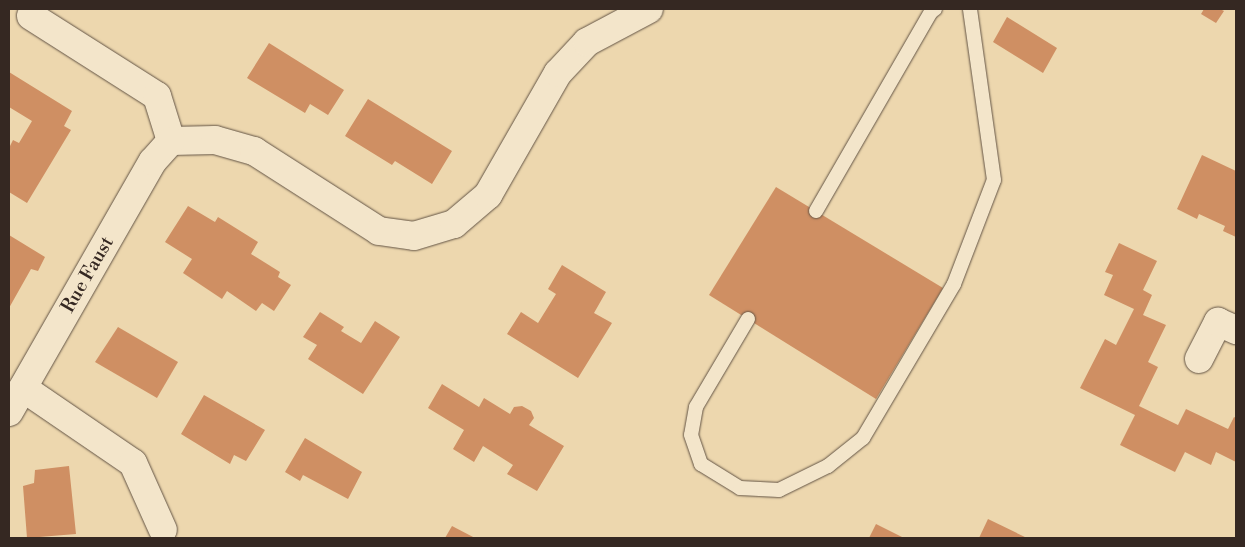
<!DOCTYPE html>
<html>
<head>
<meta charset="utf-8">
<style>
	body { margin:0 }
	#map { position:relative; width:1245px; height:547px; overflow:hidden; background:#edd7ae; font-family:"Libre Bodoni",serif }
	div>[style] { position:absolute }
	[style*='--x'] { left:calc(var(--x)*1px); top:calc(var(--y)*1px); width:calc(var(--w)*1px); rotate:calc(var(--a)*1deg) }
	.building>* { inset:0; background:#cf8f63 }
	.roads { filter:drop-shadow(0 0 1px #635445) drop-shadow(0 0 1px #635445) }
	.service>* { height:14px; margin:-7px; padding:0 7px; transform-origin:7px; border-radius:7px; background:#f3e5ca }
	.minor>* { height:28px; margin:-14px; padding:0 14px; transform-origin:14px; border-radius:14px; background:#f3e5ca }
	span { translate:-50% -50%; white-space:nowrap; text-align:center; line-height:1.15; -webkit-text-stroke:4px #f3e5ca; paint-order:stroke }
	.street-label { font-size:19px; color:#352822 }
	.frame { position:absolute; inset:0; border:10px solid #352822; pointer-events:none }
</style>
</head>
<body>
<div id="map">
	<div class="building">
		<div style="clip-path:polygon(1204px 9px,1220px 9px,1224px 11px,1216px 23px,1201px 14px)"></div>
		<div style="clip-path:polygon(1007px 17px,1057px 48px,1043px 73px,993px 42px)"></div>
		<div style="clip-path:polygon(269px 43px,344px 90px,328px 115px,310px 104px,305px 113px,247px 78px)"></div>
		<div style="clip-path:polygon(9px 72px,72px 111px,64px 126px,71px 130px,27px 203px,9px 192px,9px 148px,13px 140px,19px 143px,32px 121px,9px 107px)"></div>
		<div style="clip-path:polygon(368px 99px,452px 151px,432px 184px,395px 161px,392px 165px,345px 136px)"></div>
		<div style="clip-path:polygon(1202px 155px,1236px 171px,1236px 237px,1223px 231px,1225px 226px,1199px 214px,1197px 219px,1177px 209px)"></div>
		<div style="clip-path:polygon(776px 187px,943px 288px,876px 399px,709px 295px)"></div>
		<div style="clip-path:polygon(188px 206px,215px 222px,218px 217px,258px 242px,251px 254px,280px 272px,278px 277px,291px 285px,274px 311px,262px 303px,256px 311px,227px 291px,222px 299px,183px 273px,192px 259px,165px 242px)"></div>
		<div style="clip-path:polygon(9px 235px,45px 257px,38px 271px,31px 269px,9px 308px)"></div>
		<div style="clip-path:polygon(1119px 243px,1157px 261px,1143px 290px,1152px 295px,1143px 315px,1166px 325px,1148px 362px,1158px 367px,1139px 406px,1178px 425px,1186px 409px,1228px 429px,1234px 417px,1236px 418px,1236px 462px,1216px 452px,1211px 465px,1185px 452px,1175px 472px,1120px 445px,1135px 415px,1080px 388px,1105px 339px,1116px 345px,1134px 309px,1104px 295px,1113px 275px,1105px 272px)"></div>
		<div style="clip-path:polygon(562px 265px,606px 292px,594px 313px,612px 323px,578px 378px,507px 334px,521px 312px,538px 323px,556px 294px,548px 289px)"></div>
		<div style="clip-path:polygon(320px 312px,344px 327px,341px 331px,361px 343px,375px 321px,400px 337px,363px 394px,308px 359px,317px 345px,303px 337px)"></div>
		<div style="clip-path:polygon(118px 327px,178px 362px,157px 398px,95px 362px)"></div>
		<div style="clip-path:polygon(442px 384px,479px 407px,484px 398px,510px 414px,514px 407px,522px 406px,531px 411px,534px 418px,529px 425px,564px 446px,537px 491px,507px 474px,513px 465px,483px 446px,474px 462px,453px 449px,464px 430px,428px 408px)"></div>
		<div style="clip-path:polygon(204px 395px,265px 430px,246px 461px,234px 455px,230px 464px,181px 434px)"></div>
		<div style="clip-path:polygon(305px 438px,362px 472px,348px 499px,303px 475px,300px 481px,285px 472px)"></div>
		<div style="clip-path:polygon(69px 466px,76px 534px,27px 538px,23px 486px,34px 483px,35px 470px)"></div>
		<div style="clip-path:polygon(988px 519px,1027px 538px,979px 538px)"></div>
		<div style="clip-path:polygon(876px 524px,904px 538px,869px 538px)"></div>
		<div style="clip-path:polygon(452px 526px,475px 538px,445px 538px)"></div>
	</div>
	<div class="roads">
		<div class="service">
			<div style="--x:816;--y:211;--w:230;--a:-60"></div>
			<div style="--x:931;--y:12;--w:5;--a:-37"></div>
			<div style="--x:748;--y:319;--w:102;--a:120.6"></div>
			<div style="--x:696;--y:407;--w:28;--a:100"></div>
			<div style="--x:691;--y:435;--w:31;--a:71"></div>
			<div style="--x:701;--y:464;--w:46;--a:31.6"></div>
			<div style="--x:740;--y:488;--w:39;--a:3"></div>
			<div style="--x:779;--y:490;--w:55;--a:-26.1"></div>
			<div style="--x:828;--y:466;--w:45;--a:-38.7"></div>
			<div style="--x:863;--y:438;--w:179;--a:-59.4"></div>
			<div style="--x:954;--y:284;--w:111;--a:-69"></div>
			<div style="--x:994;--y:180;--w:173;--a:-98"></div>
		</div>
		<div class="minor">
			<div style="--x:31;--y:16;--w:149;--a:32.4"></div>
			<div style="--x:157;--y:96;--w:47;--a:72.7"></div>
			<div style="--x:171;--y:141;--w:44;--a:-1.3"></div>
			<div style="--x:215;--y:140;--w:41;--a:15.8"></div>
			<div style="--x:254;--y:151;--w:148;--a:32.6"></div>
			<div style="--x:379;--y:231;--w:35;--a:8"></div>
			<div style="--x:414;--y:236;--w:42;--a:-16.7"></div>
			<div style="--x:454;--y:224;--w:45;--a:-40.5"></div>
			<div style="--x:488;--y:195;--w:141;--a:-60.2"></div>
			<div style="--x:558;--y:73;--w:42;--a:-46.9"></div>
			<div style="--x:587;--y:42;--w:70;--a:-28"></div>
			<div style="--x:1199;--y:359;--w:42;--a:-62.8"></div>
			<div style="--x:1218;--y:322;--w:20;--a:24"></div>
			<div style="--x:23;--y:388;--w:133;--a:34.3"></div>
			<div style="--x:133;--y:463;--w:73;--a:65.9"></div>
			<div style="--x:9;--y:412;--w:289;--a:-60.2"></div>
			<div style="--x:153;--y:161;--w:27;--a:-48"></div>
		</div>
	</div>
	<div class="street-label">
		<span style="left:88px;top:275px;rotate:-60deg">Rue Faust</span>
	</div>
	<div class="frame"></div>
</div>
</body>
</html>
